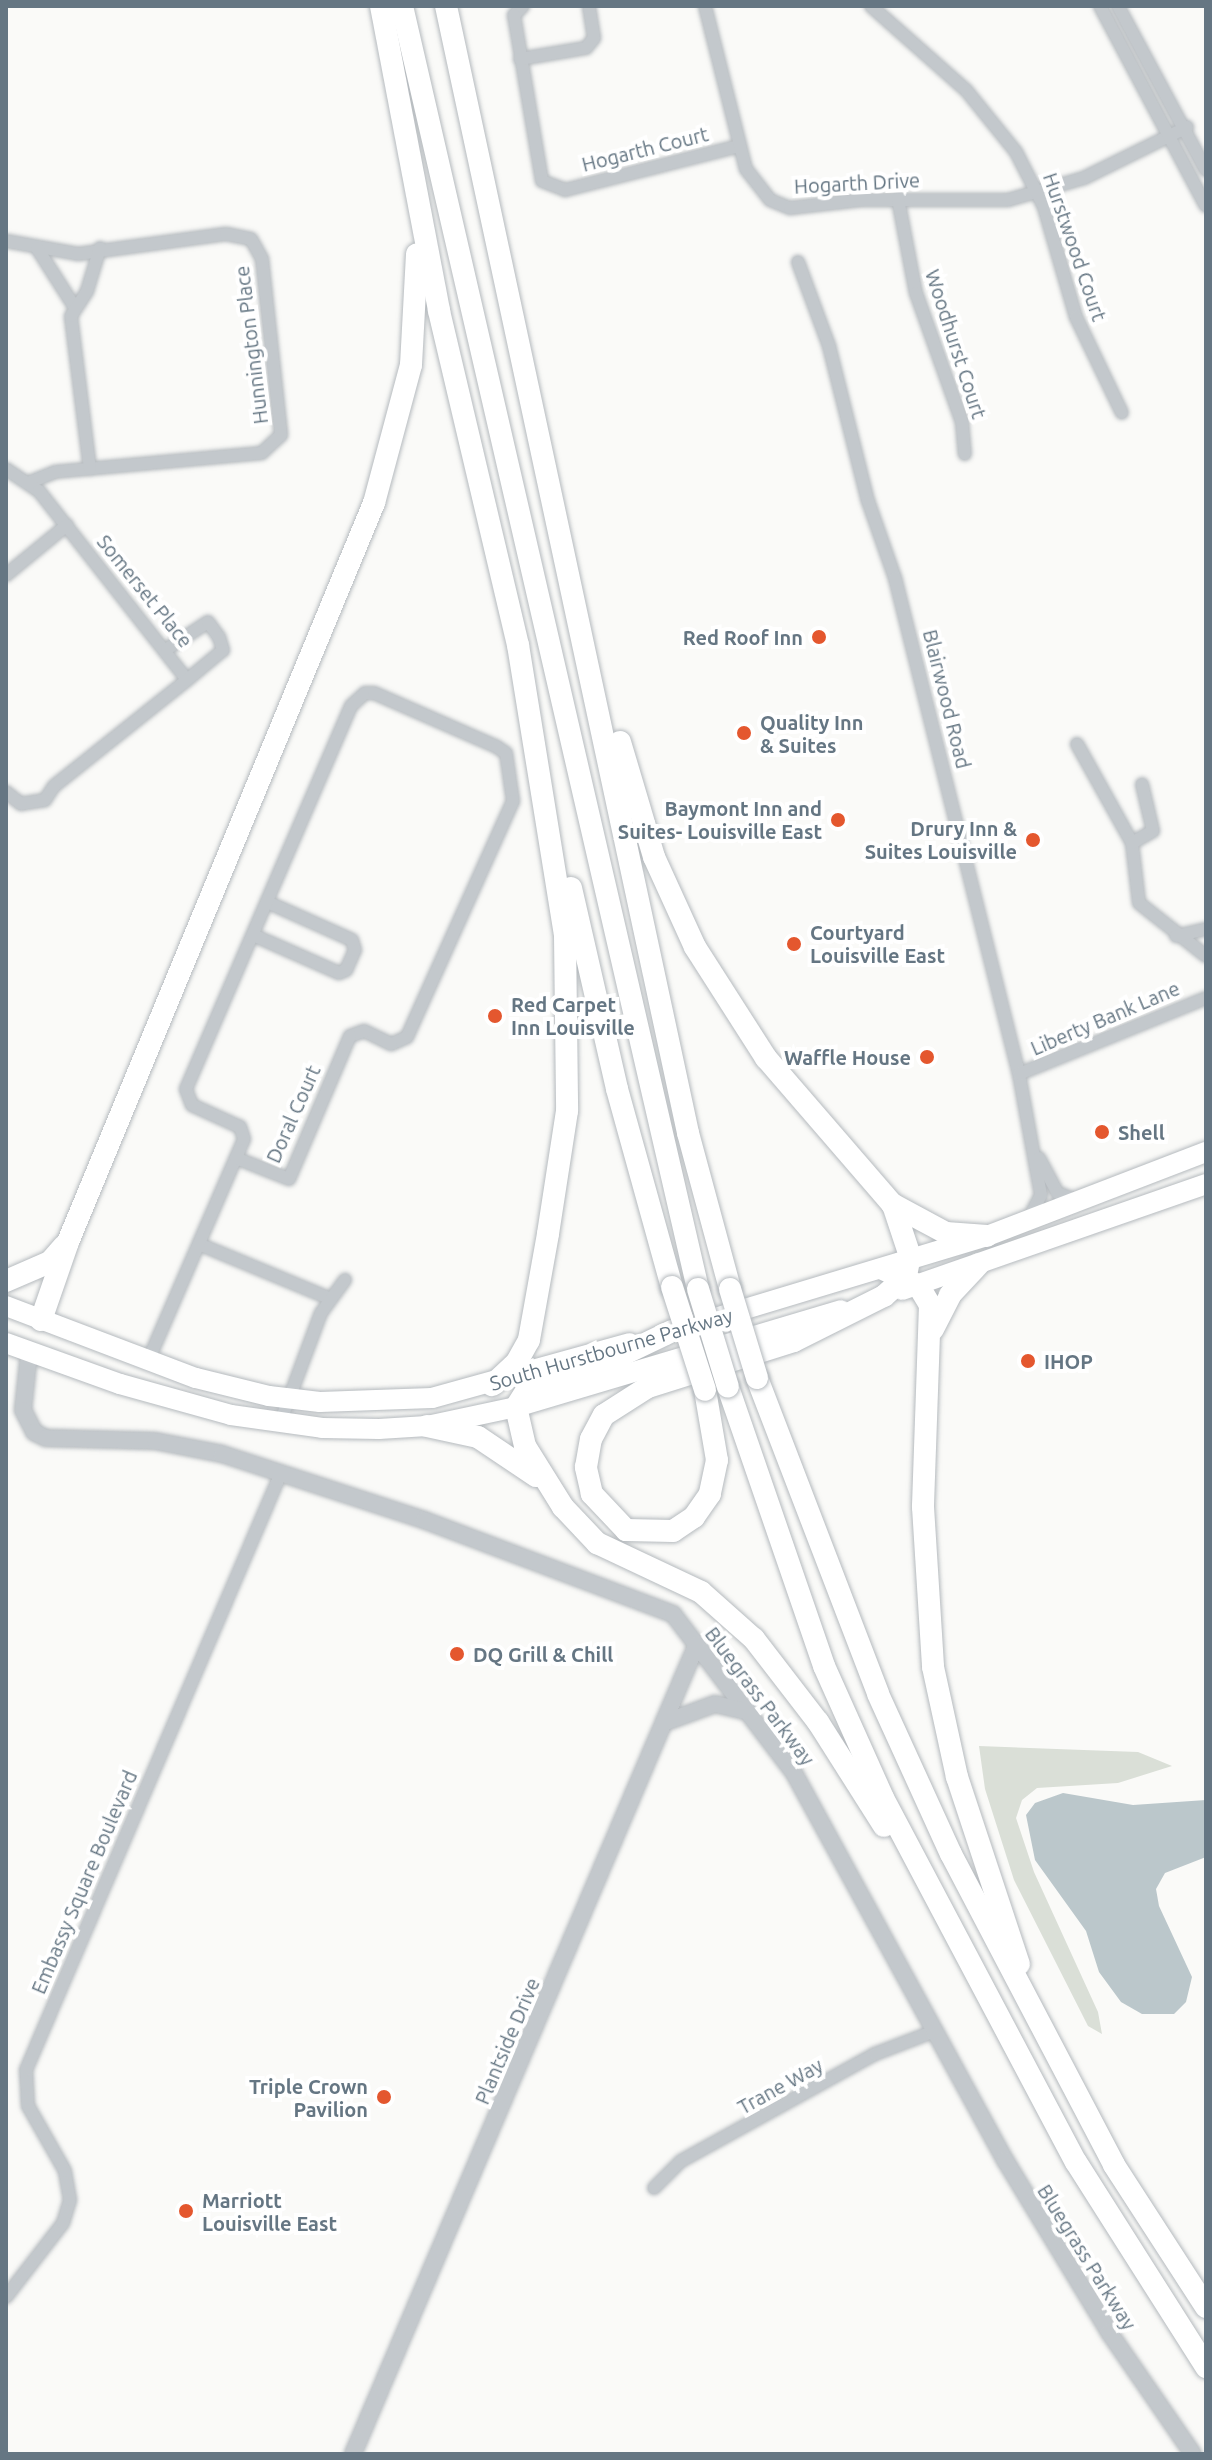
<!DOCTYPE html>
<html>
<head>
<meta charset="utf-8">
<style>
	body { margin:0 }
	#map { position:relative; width:1212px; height:2460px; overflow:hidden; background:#fafaf8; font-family:Ubuntu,sans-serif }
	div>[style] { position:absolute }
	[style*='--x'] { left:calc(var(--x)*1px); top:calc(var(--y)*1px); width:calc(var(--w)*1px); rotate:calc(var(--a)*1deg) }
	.green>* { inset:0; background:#dadfd7 }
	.water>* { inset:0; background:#bbc7cb }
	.roads { filter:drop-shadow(0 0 2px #b5babe) drop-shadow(0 0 2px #b5babe) }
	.minor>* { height:12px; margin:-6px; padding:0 6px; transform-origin:6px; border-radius:6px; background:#c3c8cc }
	.tertiary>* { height:16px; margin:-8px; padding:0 8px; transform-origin:8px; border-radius:8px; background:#c3c8cc }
	.primary>* { height:20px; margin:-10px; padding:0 10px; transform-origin:10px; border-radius:10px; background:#fff }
	.motorway>* { height:22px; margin:-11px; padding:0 11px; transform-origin:11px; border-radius:11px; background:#fff }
	.bridges { filter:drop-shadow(0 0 2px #b4b9bd) drop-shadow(0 0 2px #b4b9bd) }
	.motorway-bridge>* { height:22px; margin:-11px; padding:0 11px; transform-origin:11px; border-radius:11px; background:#fff }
	.dots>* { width:22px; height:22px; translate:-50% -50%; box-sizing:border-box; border:4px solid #fff; border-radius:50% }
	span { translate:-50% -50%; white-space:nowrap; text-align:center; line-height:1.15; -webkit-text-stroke:8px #fff; paint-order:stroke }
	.street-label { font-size:20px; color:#657683 }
	.poi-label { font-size:20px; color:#657683; font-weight:700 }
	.right { translate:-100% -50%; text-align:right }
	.left { translate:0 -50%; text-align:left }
	.frame { position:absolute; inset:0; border:8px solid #657683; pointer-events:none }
</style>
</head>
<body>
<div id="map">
	<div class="green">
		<div style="clip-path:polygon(979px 1746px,1138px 1752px,1172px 1766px,1118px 1783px,1037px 1788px,1022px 1800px,1016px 1818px,1034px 1872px,1098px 2012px,1102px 2034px,1088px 2026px,1014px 1880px,985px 1789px)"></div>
	</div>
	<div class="water">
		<div style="clip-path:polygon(1063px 1793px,1133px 1805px,1206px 1800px,1206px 1857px,1165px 1873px,1156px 1889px,1159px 1906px,1192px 1977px,1186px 2002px,1174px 2014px,1142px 2014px,1121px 2002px,1099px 1972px,1086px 1931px,1035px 1860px,1026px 1815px,1035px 1803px)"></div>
	</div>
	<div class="roads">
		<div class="minor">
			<div style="--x:523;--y:6;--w:13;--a:135"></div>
			<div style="--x:514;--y:15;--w:168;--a:80.4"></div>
			<div style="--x:542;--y:181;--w:25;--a:21"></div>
			<div style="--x:565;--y:190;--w:179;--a:-14.2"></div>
			<div style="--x:705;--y:6;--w:168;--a:75.9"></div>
			<div style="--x:746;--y:169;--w:39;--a:52"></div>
			<div style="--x:770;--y:200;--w:22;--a:22"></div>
			<div style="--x:790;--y:208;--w:71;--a:-6.4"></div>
			<div style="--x:861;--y:200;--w:147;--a:0"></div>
			<div style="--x:1008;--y:200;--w:79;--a:-16.1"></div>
			<div style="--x:1084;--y:178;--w:115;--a:-26.3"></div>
			<div style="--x:871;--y:6;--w:127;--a:41.5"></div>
			<div style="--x:966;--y:90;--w:80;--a:51.1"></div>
			<div style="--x:1016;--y:152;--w:62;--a:63"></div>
			<div style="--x:1044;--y:207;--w:115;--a:73.8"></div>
			<div style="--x:1076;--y:317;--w:106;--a:64.4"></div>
			<div style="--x:1100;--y:6;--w:226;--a:62.1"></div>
			<div style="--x:1118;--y:6;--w:186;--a:61.8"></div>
			<div style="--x:520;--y:59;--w:67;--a:-9.5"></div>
			<div style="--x:586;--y:48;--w:13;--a:-51"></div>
			<div style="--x:594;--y:38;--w:32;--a:-99"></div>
			<div style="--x:898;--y:199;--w:96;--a:79.2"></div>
			<div style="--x:916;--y:293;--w:137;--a:70.4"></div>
			<div style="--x:962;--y:422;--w:32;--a:85"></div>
			<div style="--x:6;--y:241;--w:73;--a:10.2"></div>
			<div style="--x:78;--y:254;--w:149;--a:-7.7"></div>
			<div style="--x:226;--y:234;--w:25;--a:11"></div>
			<div style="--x:251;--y:239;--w:23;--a:61"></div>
			<div style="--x:262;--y:259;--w:177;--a:83.8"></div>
			<div style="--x:281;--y:435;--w:26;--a:137"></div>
			<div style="--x:262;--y:453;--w:208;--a:174.8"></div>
			<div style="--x:55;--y:472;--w:27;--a:158"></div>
			<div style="--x:37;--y:248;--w:69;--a:57.5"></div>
			<div style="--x:798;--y:262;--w:90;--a:69.7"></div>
			<div style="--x:829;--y:346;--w:160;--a:75.9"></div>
			<div style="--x:868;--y:501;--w:82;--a:70.7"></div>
			<div style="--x:895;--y:578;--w:511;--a:75.96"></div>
			<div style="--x:1019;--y:1074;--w:123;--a:79.7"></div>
			<div style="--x:1041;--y:1195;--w:26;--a:118"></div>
			<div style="--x:6;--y:469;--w:40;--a:34"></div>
			<div style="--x:39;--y:491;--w:240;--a:51.9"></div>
			<div style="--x:187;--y:680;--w:170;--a:141.4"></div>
			<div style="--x:54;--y:786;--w:17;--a:123"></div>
			<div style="--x:45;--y:800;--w:24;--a:171"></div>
			<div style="--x:21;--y:804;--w:19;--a:-141"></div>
			<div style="--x:90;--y:469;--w:154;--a:-97.1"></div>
			<div style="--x:71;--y:316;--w:30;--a:-57"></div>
			<div style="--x:87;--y:291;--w:45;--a:-73.2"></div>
			<div style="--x:6;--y:575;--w:79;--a:-39.3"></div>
			<div style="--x:167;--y:649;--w:49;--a:-33.4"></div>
			<div style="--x:208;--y:622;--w:19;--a:54"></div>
			<div style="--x:219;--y:637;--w:14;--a:73"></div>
			<div style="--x:223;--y:650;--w:47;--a:140.2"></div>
			<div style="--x:1077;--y:744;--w:113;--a:60.9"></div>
			<div style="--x:1132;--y:843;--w:60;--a:83.3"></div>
			<div style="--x:1139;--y:903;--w:85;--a:38.3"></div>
			<div style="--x:1132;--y:843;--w:24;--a:-30"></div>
			<div style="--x:1153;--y:831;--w:48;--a:-103.2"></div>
			<div style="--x:253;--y:935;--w:94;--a:23.8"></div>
			<div style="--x:339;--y:973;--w:8;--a:-23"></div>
			<div style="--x:346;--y:970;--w:22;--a:-66"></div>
			<div style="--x:355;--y:950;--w:10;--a:-107"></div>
			<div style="--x:352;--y:940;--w:93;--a:-155.9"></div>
			<div style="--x:1176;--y:936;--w:31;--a:-13"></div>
			<div style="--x:1019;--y:1074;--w:202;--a:-22.1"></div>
			<div style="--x:1039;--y:1158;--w:40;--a:62"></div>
			<div style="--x:1058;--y:1193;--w:17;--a:21"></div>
			<div style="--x:199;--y:1244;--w:141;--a:22.6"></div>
			<div style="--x:148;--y:1361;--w:242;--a:-66.6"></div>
			<div style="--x:244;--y:1139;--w:13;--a:-108"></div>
			<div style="--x:240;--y:1127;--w:53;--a:-155.4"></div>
			<div style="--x:192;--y:1105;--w:17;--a:-111"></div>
			<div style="--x:186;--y:1089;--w:417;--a:-66.7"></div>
			<div style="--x:351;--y:706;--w:19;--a:-43"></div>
			<div style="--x:365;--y:693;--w:9;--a:0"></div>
			<div style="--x:374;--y:693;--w:134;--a:23.7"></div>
			<div style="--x:497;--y:747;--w:11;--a:34"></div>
			<div style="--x:506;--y:753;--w:49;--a:81.7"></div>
			<div style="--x:513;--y:801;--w:259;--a:114.2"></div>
			<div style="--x:407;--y:1037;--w:17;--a:156"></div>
			<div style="--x:391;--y:1044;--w:30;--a:-154"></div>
			<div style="--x:364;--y:1031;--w:15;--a:160"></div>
			<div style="--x:350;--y:1036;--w:155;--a:113.1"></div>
			<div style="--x:289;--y:1179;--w:57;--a:-158.4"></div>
			<div style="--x:280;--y:1423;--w:117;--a:-69.6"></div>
			<div style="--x:321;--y:1313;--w:41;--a:-54"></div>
			<div style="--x:654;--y:2188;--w:38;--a:-45"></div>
			<div style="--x:681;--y:2161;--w:222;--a:-28.9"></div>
			<div style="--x:875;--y:2054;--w:64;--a:-21"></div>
			<div style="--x:6;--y:2297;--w:93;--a:-52.4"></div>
			<div style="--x:63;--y:2223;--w:24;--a:-73"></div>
			<div style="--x:70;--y:2200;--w:29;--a:-100"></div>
			<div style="--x:65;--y:2171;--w:75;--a:-119.6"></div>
			<div style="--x:28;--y:2106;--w:36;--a:-93"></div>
			<div style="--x:26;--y:2070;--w:649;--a:-66.87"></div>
		</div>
		<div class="tertiary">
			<div style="--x:29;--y:1353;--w:57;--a:96"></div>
			<div style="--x:23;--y:1410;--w:25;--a:63"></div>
			<div style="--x:34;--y:1432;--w:13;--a:27"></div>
			<div style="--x:46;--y:1438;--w:109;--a:1.6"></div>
			<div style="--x:155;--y:1441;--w:68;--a:11"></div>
			<div style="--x:222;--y:1454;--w:213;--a:18.1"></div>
			<div style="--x:424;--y:1520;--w:266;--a:20.7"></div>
			<div style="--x:673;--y:1614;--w:200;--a:52.7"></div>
			<div style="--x:794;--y:1773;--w:441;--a:61.4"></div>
			<div style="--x:1005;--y:2160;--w:201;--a:58.8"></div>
			<div style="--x:1109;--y:2332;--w:148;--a:55.5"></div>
			<div style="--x:666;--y:1722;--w:52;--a:-20.2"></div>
			<div style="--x:715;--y:1704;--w:36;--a:13"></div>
			<div style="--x:353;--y:2454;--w:880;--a:-66.99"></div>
		</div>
		<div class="primary">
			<div style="--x:902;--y:1290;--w:322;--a:-19.2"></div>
			<div style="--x:6;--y:1306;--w:203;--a:20.8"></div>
			<div style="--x:196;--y:1378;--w:75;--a:13.9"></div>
			<div style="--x:269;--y:1396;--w:51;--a:6.7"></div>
			<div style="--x:320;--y:1402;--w:112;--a:-2"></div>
			<div style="--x:432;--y:1398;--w:205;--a:-15.5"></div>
			<div style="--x:669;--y:1332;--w:332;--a:-16.8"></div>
			<div style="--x:987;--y:1236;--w:235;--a:-21"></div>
			<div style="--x:6;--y:1343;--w:121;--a:19.8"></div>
			<div style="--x:120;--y:1384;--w:115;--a:15.6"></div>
			<div style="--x:231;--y:1415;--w:92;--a:8.1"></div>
			<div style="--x:322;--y:1428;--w:57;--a:1"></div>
			<div style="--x:379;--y:1429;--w:48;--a:-3.6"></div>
			<div style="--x:427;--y:1426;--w:91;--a:-12.1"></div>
			<div style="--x:516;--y:1407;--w:339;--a:-16.6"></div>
		</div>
		<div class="motorway">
			<div style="--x:381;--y:6;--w:310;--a:79.2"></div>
			<div style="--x:439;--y:311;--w:343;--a:76.7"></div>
			<div style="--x:518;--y:645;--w:295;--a:80.8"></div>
			<div style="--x:565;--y:936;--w:175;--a:89.3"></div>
			<div style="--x:567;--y:1111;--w:124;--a:98.8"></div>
			<div style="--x:548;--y:1234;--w:108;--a:100.2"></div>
			<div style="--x:529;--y:1340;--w:25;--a:119"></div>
			<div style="--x:517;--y:1362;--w:34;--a:137"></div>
			<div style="--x:402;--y:6;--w:1317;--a:77.01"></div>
			<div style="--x:446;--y:6;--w:1153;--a:77.88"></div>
			<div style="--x:688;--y:1133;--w:162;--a:74.9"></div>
			<div style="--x:620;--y:742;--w:120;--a:73.5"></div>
			<div style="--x:654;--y:857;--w:99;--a:65.5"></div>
			<div style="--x:695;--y:947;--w:132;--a:57.4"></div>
			<div style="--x:766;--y:1058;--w:193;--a:49.2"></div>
			<div style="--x:892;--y:1204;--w:61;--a:28.2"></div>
			<div style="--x:946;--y:1233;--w:41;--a:4.2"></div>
			<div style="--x:571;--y:888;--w:206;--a:77.1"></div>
			<div style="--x:617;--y:1089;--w:205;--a:74.5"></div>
			<div style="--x:883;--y:1269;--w:38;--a:25"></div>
			<div style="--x:918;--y:1285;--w:23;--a:59"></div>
			<div style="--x:930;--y:1305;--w:202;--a:92"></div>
			<div style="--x:923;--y:1507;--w:160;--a:86.4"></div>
			<div style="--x:933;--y:1667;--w:113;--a:77.7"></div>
			<div style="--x:957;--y:1777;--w:197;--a:71.7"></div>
			<div style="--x:6;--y:1281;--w:48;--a:-23.4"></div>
			<div style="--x:50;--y:1262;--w:21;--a:-49"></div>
			<div style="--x:41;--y:1320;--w:83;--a:-70.9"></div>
			<div style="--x:68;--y:1242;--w:800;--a:-67.51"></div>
			<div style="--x:374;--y:503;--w:143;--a:-75"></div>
			<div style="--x:411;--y:365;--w:111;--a:-86.9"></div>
			<div style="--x:933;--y:1329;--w:38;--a:-63"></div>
			<div style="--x:950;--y:1295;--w:42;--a:-46.9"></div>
			<div style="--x:672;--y:1331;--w:76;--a:154.4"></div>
			<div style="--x:603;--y:1364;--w:79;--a:162.3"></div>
			<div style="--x:528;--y:1388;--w:22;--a:122"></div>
			<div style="--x:516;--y:1407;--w:40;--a:77"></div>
			<div style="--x:525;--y:1446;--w:72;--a:58.1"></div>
			<div style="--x:563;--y:1507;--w:50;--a:46.6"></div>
			<div style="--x:597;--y:1543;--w:115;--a:25.2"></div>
			<div style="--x:701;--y:1592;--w:71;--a:41.6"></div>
			<div style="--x:754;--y:1639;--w:105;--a:52.4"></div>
			<div style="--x:818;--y:1722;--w:123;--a:57.6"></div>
			<div style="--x:757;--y:1378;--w:338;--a:69"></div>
			<div style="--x:878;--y:1694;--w:176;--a:65.5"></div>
			<div style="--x:951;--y:1854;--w:351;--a:62.3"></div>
			<div style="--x:1114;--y:2165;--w:169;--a:57.1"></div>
			<div style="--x:728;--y:1387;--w:295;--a:71"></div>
			<div style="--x:824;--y:1666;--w:145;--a:65.9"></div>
			<div style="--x:883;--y:1798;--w:412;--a:62.1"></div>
			<div style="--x:1076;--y:2162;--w:243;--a:57.6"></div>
			<div style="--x:705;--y:1390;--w:71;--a:80.3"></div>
			<div style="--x:717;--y:1460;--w:35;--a:102"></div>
			<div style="--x:710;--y:1494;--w:28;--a:125"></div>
			<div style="--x:694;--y:1517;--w:25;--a:146"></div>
			<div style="--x:673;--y:1531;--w:47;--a:-178.8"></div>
			<div style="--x:626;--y:1530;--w:50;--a:-133.4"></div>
			<div style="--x:592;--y:1494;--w:28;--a:-103"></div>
			<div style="--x:586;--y:1467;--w:28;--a:-80"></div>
			<div style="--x:591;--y:1439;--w:27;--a:-62"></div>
			<div style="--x:604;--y:1415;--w:52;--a:-32.5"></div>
			<div style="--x:648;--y:1387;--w:153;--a:-17.5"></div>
			<div style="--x:794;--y:1341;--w:101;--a:-26.6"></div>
			<div style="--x:884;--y:1296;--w:30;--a:-42"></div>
			<div style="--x:906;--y:1276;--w:20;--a:-79"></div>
			<div style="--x:910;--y:1256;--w:54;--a:-108.4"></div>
			<div style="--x:427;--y:1426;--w:52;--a:12.2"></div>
			<div style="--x:478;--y:1437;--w:70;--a:33.9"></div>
		</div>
	</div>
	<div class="bridges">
		<div class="motorway-bridge">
			<div style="--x:672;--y:1287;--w:108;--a:72.2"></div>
			<div style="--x:698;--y:1289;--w:102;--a:73"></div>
			<div style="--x:730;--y:1289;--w:93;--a:73.1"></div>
		</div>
	</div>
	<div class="dots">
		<div style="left:819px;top:637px;background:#e4572e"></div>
		<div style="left:744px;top:733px;background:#e4572e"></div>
		<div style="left:838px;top:820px;background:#e4572e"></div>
		<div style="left:1033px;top:840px;background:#e4572e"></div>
		<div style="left:794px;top:944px;background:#e4572e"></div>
		<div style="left:495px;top:1016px;background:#e4572e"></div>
		<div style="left:927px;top:1057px;background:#e4572e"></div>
		<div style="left:1102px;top:1132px;background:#e4572e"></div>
		<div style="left:1028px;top:1361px;background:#e4572e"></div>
		<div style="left:457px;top:1654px;background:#e4572e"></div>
		<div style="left:384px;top:2097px;background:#e4572e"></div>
		<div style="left:186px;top:2211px;background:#e4572e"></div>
	</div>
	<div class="street-label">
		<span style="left:645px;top:149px;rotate:-14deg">Hogarth Court</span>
		<span style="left:857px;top:183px;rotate:-3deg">Hogarth Drive</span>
		<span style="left:1075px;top:247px;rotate:71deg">Hurstwood Court</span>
		<span style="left:956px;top:344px;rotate:72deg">Woodhurst Court</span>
		<span style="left:251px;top:345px;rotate:-97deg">Hunnington Place</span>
		<span style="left:145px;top:591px;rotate:51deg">Somerset Place</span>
		<span style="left:947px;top:699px;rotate:76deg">Blairwood Road</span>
		<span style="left:1105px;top:1018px;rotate:-23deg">Liberty Bank Lane</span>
		<span style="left:293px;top:1114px;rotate:-66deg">Doral Court</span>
		<span style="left:611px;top:1349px;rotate:-16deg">South Hurstbourne Parkway</span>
		<span style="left:760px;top:1696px;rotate:53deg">Bluegrass Parkway</span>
		<span style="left:84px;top:1882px;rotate:-67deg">Embassy Square Boulevard</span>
		<span style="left:507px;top:2041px;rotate:-67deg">Plantside Drive</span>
		<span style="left:780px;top:2086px;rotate:-29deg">Trane Way</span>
		<span style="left:1087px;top:2257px;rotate:58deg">Bluegrass Parkway</span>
	</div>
	<div class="poi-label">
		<span class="right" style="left:803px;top:637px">Red Roof Inn</span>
		<span class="left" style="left:760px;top:734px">Quality Inn<br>&amp; Suites</span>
		<span class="right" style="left:822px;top:820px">Baymont Inn and<br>Suites- Louisville East</span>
		<span class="right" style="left:1017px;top:840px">Drury Inn &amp;<br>Suites Louisville</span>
		<span class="left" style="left:810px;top:944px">Courtyard<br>Louisville East</span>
		<span class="left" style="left:511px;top:1016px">Red Carpet<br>Inn Louisville</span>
		<span class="right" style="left:911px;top:1057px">Waffle House</span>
		<span class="left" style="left:1118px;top:1132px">Shell</span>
		<span class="left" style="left:1044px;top:1361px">IHOP</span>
		<span class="left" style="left:473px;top:1654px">DQ Grill &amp; Chill</span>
		<span class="right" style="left:368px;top:2098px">Triple Crown<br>Pavilion</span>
		<span class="left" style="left:202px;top:2212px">Marriott<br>Louisville East</span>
	</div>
	<div class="frame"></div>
</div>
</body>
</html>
